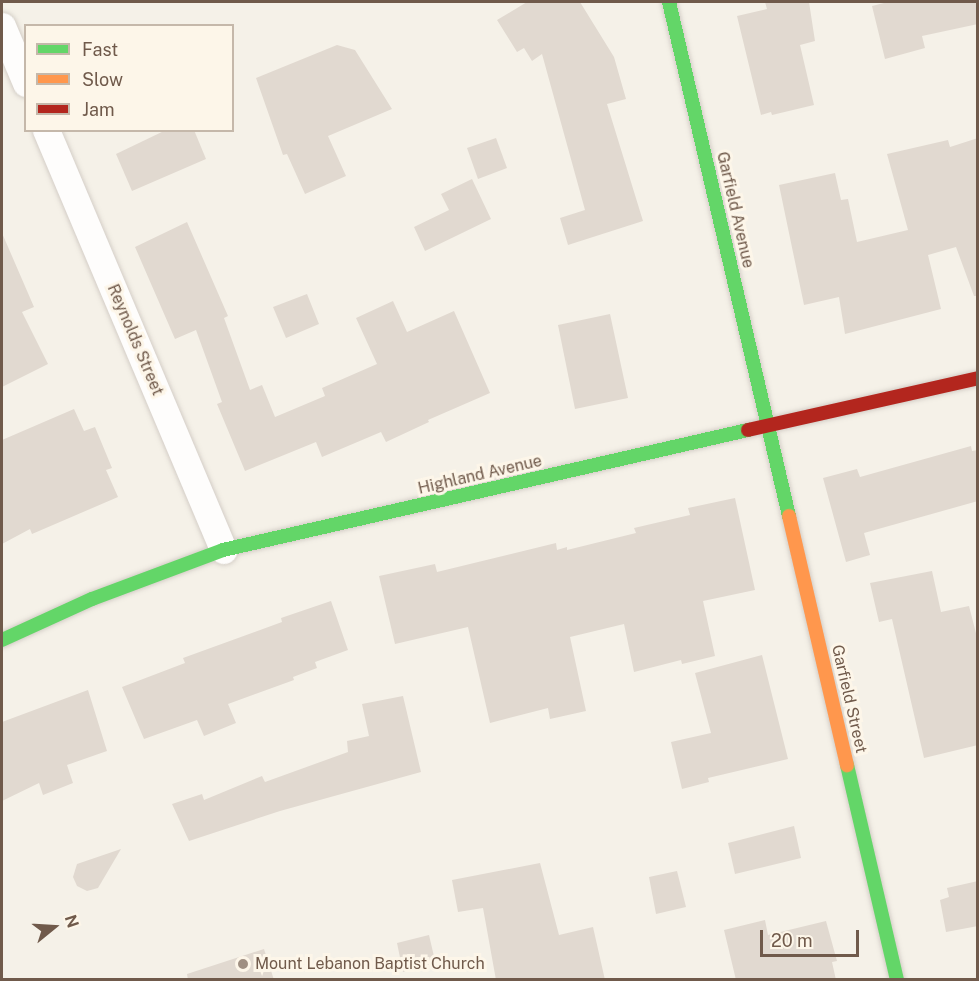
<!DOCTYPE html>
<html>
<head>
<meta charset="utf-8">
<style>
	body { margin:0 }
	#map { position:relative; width:979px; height:981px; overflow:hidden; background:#f5f1e8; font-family:"Public Sans",sans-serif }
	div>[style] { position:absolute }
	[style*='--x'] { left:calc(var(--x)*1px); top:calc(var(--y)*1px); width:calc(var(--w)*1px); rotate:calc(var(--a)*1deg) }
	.building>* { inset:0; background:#e1d9d0 }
	.roads { filter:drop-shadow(0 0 2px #d4cec7) drop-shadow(0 0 2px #d4cec7) }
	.street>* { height:27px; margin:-13.5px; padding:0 13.5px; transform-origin:13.5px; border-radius:13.5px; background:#fefdfc }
	.fast>* { height:14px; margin:-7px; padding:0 7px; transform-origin:7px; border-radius:7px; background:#63d668 }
	.slow>* { height:14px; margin:-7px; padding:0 7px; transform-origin:7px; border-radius:7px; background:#ff974d }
	.jam>* { height:14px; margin:-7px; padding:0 7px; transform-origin:7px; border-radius:7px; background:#b3261e }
	.dots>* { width:16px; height:16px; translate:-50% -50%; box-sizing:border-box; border:3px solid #fdf6e9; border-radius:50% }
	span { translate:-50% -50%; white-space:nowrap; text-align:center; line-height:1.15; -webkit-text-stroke:6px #fdf6e9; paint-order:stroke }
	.street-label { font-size:16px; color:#705a4b }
	.poi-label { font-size:16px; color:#705a4b }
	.left { translate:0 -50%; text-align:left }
	.frame { position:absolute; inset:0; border:3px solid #705a4b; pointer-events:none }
	.legend { position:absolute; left:24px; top:24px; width:210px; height:108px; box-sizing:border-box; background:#fdf6e9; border:2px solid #c5b8aa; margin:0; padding:8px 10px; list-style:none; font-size:18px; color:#705a4b }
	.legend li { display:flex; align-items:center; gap:12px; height:30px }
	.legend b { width:30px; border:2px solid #c5b8aa }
	.north { position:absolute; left:24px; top:897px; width:60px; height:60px; -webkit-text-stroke:4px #fdf6e9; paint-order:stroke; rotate:72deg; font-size:16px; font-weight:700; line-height:24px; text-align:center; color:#705a4b }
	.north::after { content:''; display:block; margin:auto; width:21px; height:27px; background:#705a4b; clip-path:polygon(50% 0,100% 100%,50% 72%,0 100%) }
	.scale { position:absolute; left:760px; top:930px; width:99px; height:27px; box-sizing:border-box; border:3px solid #705a4b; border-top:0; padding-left:8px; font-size:18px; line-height:21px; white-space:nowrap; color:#705a4b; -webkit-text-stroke:4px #fdf6e9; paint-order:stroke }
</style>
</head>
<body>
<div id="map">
	<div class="building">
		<div style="clip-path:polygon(527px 2px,580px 2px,614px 57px,626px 99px,607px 104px,643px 221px,568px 245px,560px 218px,585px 210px,542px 54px,532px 61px,524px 48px,517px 52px,497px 20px)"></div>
		<div style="clip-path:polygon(765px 2px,809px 2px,815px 41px,800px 45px,814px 105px,772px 115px,771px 112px,761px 115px,737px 16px,767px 9px)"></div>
		<div style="clip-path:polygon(888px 2px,978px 2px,978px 24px,922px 36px,925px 48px,885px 59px,872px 6px)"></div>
		<div style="clip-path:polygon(337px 45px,355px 50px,392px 109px,328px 136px,346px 176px,305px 194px,287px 154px,283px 155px,256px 78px)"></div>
		<div style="clip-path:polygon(166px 130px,194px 130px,206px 159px,132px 191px,116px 154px)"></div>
		<div style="clip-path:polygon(496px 138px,507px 168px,478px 179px,467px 148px)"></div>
		<div style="clip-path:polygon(978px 138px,978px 296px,974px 296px,956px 247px,928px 255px,941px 309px,845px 334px,839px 297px,804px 305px,779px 185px,835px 173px,841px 200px,848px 199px,857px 242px,908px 230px,887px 154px,948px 140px,950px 147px)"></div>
		<div style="clip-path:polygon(472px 179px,491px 219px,425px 251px,414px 227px,449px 210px,441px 194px)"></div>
		<div style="clip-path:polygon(187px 222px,228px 316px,224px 318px,250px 390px,262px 385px,275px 417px,325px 396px,322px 388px,377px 364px,356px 318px,393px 301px,407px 332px,454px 311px,490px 393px,428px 420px,429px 422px,386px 442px,381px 432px,322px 457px,316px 442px,245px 471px,217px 404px,222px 402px,196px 330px,175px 339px,135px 247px)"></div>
		<div style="clip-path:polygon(2px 233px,34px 307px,22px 312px,48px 364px,2px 387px)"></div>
		<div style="clip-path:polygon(307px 294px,319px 324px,286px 338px,273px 307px)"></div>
		<div style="clip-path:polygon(610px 314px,628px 398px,575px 409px,558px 325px)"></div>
		<div style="clip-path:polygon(74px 409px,84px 431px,95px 427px,112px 468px,106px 470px,118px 497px,32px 534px,30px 529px,2px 544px,2px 440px)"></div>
		<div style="clip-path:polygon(971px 446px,972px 451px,978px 450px,978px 501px,864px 533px,870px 555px,846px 562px,823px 478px,857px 469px,860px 477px)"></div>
		<div style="clip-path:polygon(735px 498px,755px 590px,703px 601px,715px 656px,682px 664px,681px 660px,634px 672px,624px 624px,570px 637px,586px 711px,550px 719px,548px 708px,490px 723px,468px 627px,395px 644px,379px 576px,435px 564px,437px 572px,556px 543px,557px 550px,567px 547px,567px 550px,636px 533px,634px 528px,690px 515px,688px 508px)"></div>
		<div style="clip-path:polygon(932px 571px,941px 612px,969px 606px,978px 641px,978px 745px,924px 758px,892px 619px,879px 622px,870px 583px)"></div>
		<div style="clip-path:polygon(331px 601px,348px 650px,315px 662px,317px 668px,293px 677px,294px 680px,228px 704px,236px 723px,204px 736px,197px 720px,144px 739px,122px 687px,185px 663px,183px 658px,282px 622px,281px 618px)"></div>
		<div style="clip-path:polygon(762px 655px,788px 759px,708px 778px,709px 782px,682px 789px,671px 742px,711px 733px,695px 673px)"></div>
		<div style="clip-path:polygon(88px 690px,107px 751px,67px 765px,73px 783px,43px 795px,39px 783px,2px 801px,2px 722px)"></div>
		<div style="clip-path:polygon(403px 696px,421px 772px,280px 811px,189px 841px,172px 804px,202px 794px,204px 800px,262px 776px,265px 782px,348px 752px,347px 741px,369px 736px,362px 704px)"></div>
		<div style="clip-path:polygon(794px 826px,801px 858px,735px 874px,728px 843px)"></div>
		<div style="clip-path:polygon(121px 849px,98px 888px,87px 891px,77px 886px,73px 877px,77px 864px)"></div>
		<div style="clip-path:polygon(540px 863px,559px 935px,593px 927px,605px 980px,496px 980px,483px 908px,458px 912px,452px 880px)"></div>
		<div style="clip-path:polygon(677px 871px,686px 907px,656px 914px,649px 877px)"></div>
		<div style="clip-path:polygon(978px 881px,978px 926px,946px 932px,940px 900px,949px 897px,947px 888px)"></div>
		<div style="clip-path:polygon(765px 920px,768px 935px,826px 921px,837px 961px,832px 962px,836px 980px,736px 980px,724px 930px)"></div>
		<div style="clip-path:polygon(429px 935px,436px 965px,403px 972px,397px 943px)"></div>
		<div style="clip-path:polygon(264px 949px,274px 980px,188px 980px,187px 974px)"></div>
	</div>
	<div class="roads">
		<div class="street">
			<div style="--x:2;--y:26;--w:62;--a:67.2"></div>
			<div style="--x:46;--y:130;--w:456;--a:67.1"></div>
		</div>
		<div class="fast">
			<div style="--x:669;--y:2;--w:528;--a:76.86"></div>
			<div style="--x:2;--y:640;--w:99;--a:-24.5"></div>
			<div style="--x:92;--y:599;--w:140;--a:-20.5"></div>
			<div style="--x:223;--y:550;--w:539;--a:-12.88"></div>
			<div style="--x:847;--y:765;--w:221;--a:76.9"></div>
		</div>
		<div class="slow">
			<div style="--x:789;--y:516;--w:256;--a:76.9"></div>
		</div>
		<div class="jam">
			<div style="--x:748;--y:430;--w:236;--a:-12.7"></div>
		</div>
	</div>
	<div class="dots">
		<div style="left:243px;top:964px;background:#9f8f82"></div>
	</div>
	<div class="street-label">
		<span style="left:735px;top:210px;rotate:77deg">Garfield Avenue</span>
		<span style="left:135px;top:340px;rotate:67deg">Reynolds Street</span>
		<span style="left:480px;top:475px;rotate:-13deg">Highland Avenue</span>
		<span style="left:849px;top:699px;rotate:77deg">Garfield Street</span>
	</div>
	<div class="poi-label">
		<span class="left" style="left:255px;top:964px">Mount Lebanon Baptist Church</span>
	</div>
	<div class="frame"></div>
	<ul class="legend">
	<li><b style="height:8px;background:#63d668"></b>Fast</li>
	<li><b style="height:8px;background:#ff974d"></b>Slow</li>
	<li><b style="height:8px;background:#b3261e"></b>Jam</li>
	</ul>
	<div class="north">N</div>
	<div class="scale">20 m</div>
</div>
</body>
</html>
